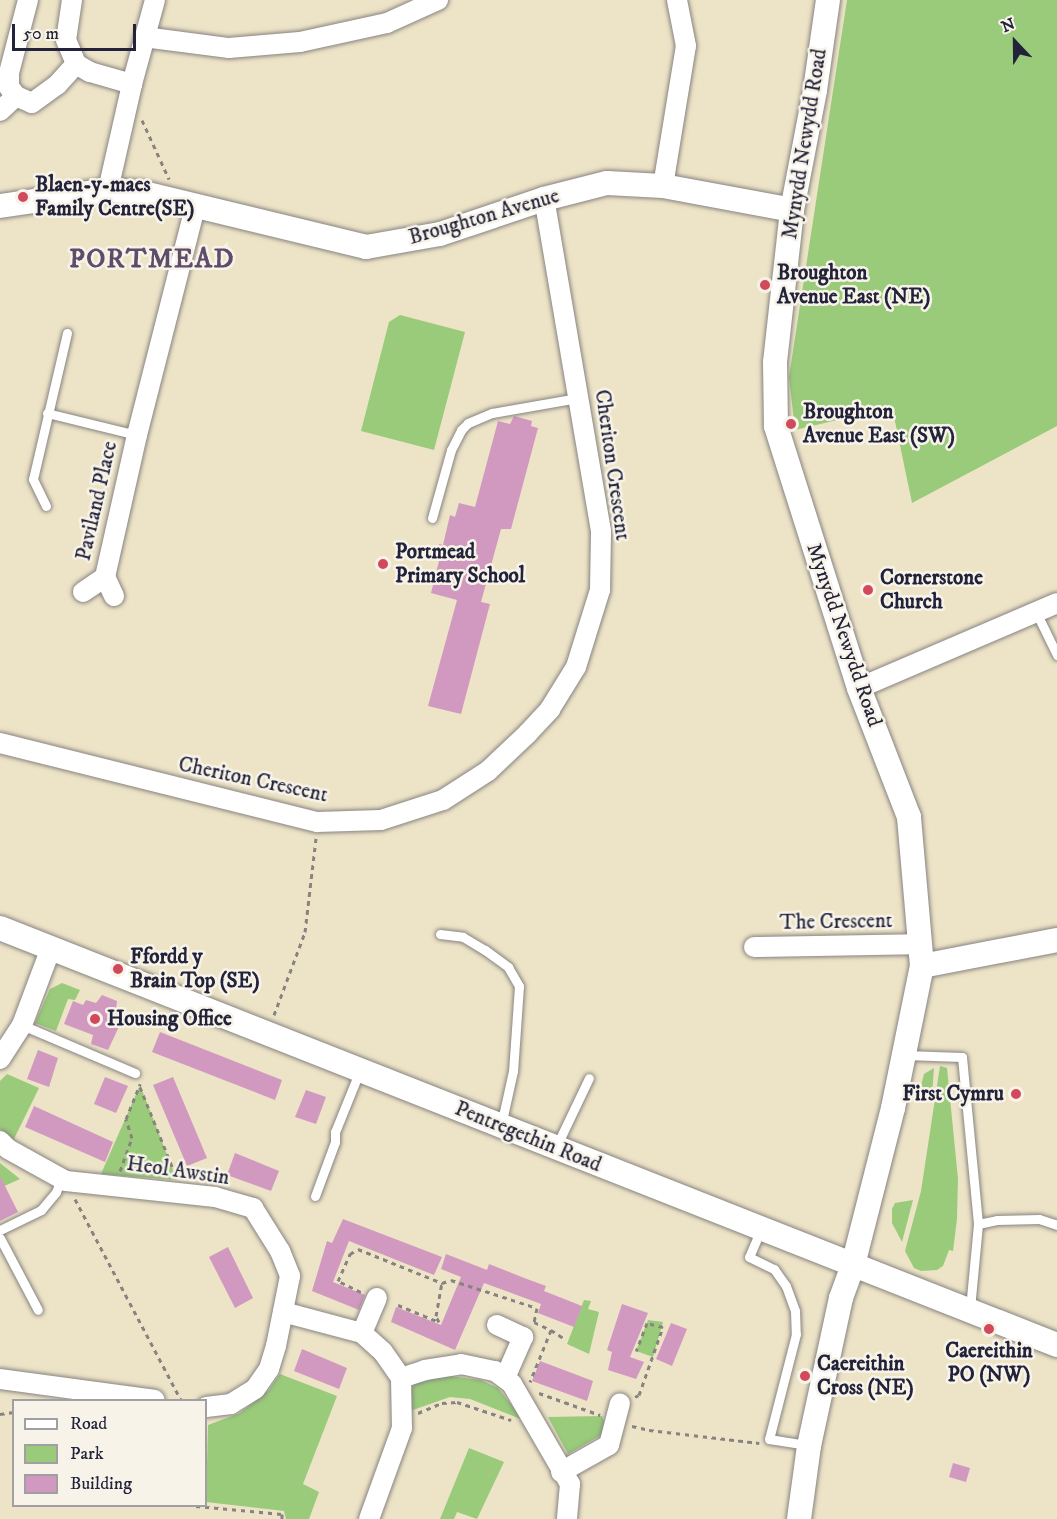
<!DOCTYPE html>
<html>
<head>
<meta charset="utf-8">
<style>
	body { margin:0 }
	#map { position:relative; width:1057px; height:1519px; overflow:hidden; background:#ede4c7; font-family:"IM FELL DW Pica",serif }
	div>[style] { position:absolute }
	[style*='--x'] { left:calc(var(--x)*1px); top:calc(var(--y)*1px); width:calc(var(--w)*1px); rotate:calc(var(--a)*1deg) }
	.green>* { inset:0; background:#99cb7a }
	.building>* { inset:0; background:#d199c0 }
	.path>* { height:3px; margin-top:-1.5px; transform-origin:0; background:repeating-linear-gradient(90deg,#888381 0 4.5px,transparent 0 9px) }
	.roads { filter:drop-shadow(0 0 2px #888381) drop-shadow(0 0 2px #888381) }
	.service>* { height:9px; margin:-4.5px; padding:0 4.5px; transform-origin:4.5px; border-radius:4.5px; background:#fff }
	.minor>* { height:20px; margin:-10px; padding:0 10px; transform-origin:10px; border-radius:10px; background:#fff }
	.tertiary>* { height:24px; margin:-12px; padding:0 12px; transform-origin:12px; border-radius:12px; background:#fff }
	.dots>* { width:16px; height:16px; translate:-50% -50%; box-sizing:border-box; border:3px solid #f7f3e8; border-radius:50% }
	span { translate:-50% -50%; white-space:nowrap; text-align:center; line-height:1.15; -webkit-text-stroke:5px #f7f3e8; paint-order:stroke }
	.street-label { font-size:21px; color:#22223b }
	.poi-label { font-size:21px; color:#22223b; font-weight:700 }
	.left { translate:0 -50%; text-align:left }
	.right { translate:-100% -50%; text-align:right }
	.district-label { font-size:27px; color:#5f4c6a; font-weight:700; letter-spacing:1.5px }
	.legend { position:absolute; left:12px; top:1399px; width:195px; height:108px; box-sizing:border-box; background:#f7f3e8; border:2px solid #a29fa3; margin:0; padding:8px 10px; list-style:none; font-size:18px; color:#22223b }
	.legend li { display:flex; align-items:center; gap:12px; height:30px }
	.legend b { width:30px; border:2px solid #a29fa3 }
	.north { position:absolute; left:985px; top:12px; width:60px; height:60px; -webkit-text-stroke:4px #f7f3e8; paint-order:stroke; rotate:338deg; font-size:16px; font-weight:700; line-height:24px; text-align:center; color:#22223b }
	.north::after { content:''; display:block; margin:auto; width:21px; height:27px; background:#22223b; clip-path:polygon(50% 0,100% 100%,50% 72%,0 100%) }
	.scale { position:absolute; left:12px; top:24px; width:124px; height:27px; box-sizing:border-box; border:3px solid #22223b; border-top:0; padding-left:8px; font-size:18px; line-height:21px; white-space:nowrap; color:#22223b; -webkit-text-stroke:4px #f7f3e8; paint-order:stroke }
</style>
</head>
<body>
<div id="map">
	<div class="green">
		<div style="clip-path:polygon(847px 0,1057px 0,1057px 426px,912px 503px,892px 407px,795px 430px,789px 377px)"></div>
		<div style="clip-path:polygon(400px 315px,465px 332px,434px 450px,361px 431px,389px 322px)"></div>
		<div style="clip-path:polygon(62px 983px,80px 990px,75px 1000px,68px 999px,56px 1031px,35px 1023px,50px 989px)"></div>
		<div style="clip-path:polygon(940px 1066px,947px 1068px,958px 1179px,957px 1219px,953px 1251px,949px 1250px,943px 1266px,937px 1270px,921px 1271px,914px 1268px,905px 1251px,921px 1191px)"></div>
		<div style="clip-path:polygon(934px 1068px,932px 1094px,919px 1093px,924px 1074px)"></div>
		<div style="clip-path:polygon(7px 1074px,39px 1088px,13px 1141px,0 1129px,0 1081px)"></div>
		<div style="clip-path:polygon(140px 1085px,177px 1180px,101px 1174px)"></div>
		<div style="clip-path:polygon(0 1163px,20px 1179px,0 1188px)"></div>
		<div style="clip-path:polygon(913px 1200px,902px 1242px,892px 1223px,892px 1209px,895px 1203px)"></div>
		<div style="clip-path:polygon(584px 1300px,591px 1301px,588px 1309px,599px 1312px,589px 1354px,567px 1344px)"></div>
		<div style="clip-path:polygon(648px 1320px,663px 1322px,653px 1357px,636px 1351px)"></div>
		<div style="clip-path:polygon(280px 1374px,337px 1396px,303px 1484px,319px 1492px,309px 1519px,286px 1519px,284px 1511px,206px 1502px,208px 1425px,240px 1413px,268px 1391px)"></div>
		<div style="clip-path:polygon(448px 1376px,481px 1380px,498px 1388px,523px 1420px,470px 1399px,450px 1397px,410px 1411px,409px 1394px,415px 1383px)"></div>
		<div style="clip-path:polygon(602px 1416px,605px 1424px,603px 1434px,568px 1454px,548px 1417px)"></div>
		<div style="clip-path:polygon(469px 1448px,504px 1462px,477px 1519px,457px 1512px,454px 1519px,440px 1519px)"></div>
	</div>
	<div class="building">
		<div style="clip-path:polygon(514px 416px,532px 421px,531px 426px,538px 428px,511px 529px,501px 529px,481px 602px,490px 604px,461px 714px,428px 706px,457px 600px,431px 593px,439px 561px,435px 560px,439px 544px,443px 545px,450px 515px,455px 517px,459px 503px,475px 507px,498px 421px,510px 424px)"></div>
		<div style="clip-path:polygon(102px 995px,117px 1001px,116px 1010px,125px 1014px,108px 1050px,91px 1044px,93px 1035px,64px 1024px,73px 1001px,83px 1005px,86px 1000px,96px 1003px)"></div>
		<div style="clip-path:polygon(160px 1032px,282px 1080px,275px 1100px,152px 1052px)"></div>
		<div style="clip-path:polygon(38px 1050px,58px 1058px,49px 1087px,27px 1079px)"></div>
		<div style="clip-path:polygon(105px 1077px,128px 1086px,116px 1113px,94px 1104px)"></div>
		<div style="clip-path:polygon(173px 1077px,207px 1158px,187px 1166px,153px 1085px)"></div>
		<div style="clip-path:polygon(306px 1090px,326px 1097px,316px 1124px,295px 1117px)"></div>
		<div style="clip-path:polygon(34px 1106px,113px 1142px,105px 1162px,25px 1127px)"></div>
		<div style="clip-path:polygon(235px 1153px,279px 1171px,271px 1191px,227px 1175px)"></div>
		<div style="clip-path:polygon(0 1176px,18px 1212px,0 1221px)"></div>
		<div style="clip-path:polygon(343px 1219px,442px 1257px,434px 1275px,349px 1241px,333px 1282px,365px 1295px,359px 1310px,312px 1291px,327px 1241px,332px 1243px)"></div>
		<div style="clip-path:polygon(228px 1247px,253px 1298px,235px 1308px,209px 1257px)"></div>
		<div style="clip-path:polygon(446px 1254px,487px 1270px,489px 1264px,527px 1279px,546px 1286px,544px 1291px,582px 1306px,574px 1327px,538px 1313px,541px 1304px,484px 1283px,455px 1350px,391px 1322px,396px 1307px,441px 1325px,461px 1277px,441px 1269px)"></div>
		<div style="clip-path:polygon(622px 1304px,648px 1313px,630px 1357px,644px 1362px,636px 1379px,608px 1370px,612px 1352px,607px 1350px)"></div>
		<div style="clip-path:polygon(671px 1323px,687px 1329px,672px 1366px,656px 1359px)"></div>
		<div style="clip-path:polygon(302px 1349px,347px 1368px,339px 1389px,294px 1371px)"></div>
		<div style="clip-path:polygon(540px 1361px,593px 1381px,587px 1401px,532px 1381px)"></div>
		<div style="clip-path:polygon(953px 1463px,970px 1468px,966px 1482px,949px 1477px)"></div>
	</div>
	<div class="path">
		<div style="--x:142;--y:120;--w:65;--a:65.4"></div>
		<div style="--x:274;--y:1015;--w:89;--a:-69.5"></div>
		<div style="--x:305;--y:932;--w:95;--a:-83.3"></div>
		<div style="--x:140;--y:1087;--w:96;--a:68"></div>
		<div style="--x:120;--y:1171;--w:35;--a:-70"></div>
		<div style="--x:132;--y:1138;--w:20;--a:-108"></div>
		<div style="--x:126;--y:1119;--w:38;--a:-68"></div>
		<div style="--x:75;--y:1199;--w:227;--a:62.2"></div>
		<div style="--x:361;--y:1292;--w:25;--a:-154"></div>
		<div style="--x:338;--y:1281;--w:30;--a:-66"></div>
		<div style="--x:350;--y:1254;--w:9;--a:-32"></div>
		<div style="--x:358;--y:1249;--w:91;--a:22"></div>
		<div style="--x:442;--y:1283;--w:9;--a:-18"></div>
		<div style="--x:451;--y:1280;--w:90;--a:18"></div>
		<div style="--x:537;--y:1308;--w:14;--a:102"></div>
		<div style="--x:534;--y:1322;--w:19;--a:25"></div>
		<div style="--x:551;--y:1330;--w:56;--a:112"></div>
		<div style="--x:398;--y:1305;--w:44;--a:22.5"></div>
		<div style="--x:439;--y:1322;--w:7;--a:-117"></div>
		<div style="--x:436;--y:1316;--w:34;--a:-80"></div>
		<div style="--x:551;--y:1330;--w:17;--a:33"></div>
		<div style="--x:539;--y:1393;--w:65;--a:19.8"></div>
		<div style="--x:635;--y:1397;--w:4;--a:-27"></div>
		<div style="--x:639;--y:1395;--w:72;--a:-70.6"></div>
		<div style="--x:663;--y:1327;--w:16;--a:-166"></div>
		<div style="--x:647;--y:1323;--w:30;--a:111"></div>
		<div style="--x:418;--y:1413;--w:26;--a:-23"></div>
		<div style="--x:442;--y:1403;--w:15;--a:-4"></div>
		<div style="--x:457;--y:1402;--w:57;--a:18.4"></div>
		<div style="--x:0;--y:1414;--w:14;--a:-8"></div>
		<div style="--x:632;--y:1426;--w:17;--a:13"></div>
		<div style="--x:649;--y:1430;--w:111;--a:6.7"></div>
		<div style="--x:196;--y:1506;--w:86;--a:5.3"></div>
		<div style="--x:282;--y:1514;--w:5;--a:90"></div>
	</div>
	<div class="roads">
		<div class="service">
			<div style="--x:47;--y:413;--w:93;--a:13.7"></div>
			<div style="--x:46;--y:506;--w:30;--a:-116"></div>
			<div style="--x:33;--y:479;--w:150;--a:-76.9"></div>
			<div style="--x:432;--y:518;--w:71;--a:-74.4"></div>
			<div style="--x:451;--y:450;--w:22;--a:-63"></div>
			<div style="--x:461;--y:430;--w:10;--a:-45"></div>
			<div style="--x:468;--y:423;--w:26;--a:-23"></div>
			<div style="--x:492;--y:413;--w:87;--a:-9.9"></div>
			<div style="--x:1036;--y:612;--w:48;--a:64"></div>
			<div style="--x:440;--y:934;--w:23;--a:7"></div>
			<div style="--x:463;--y:937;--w:26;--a:31"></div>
			<div style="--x:485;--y:950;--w:29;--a:36"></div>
			<div style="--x:508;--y:967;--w:22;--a:60"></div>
			<div style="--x:519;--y:986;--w:85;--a:94"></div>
			<div style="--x:513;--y:1071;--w:55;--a:102.5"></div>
			<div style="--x:22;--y:1025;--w:123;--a:23"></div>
			<div style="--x:905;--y:1055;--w:57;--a:2"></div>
			<div style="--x:962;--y:1057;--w:168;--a:84.5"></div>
			<div style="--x:978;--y:1224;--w:84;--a:95.4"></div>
			<div style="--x:557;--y:1145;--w:74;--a:-64.5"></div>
			<div style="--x:315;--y:1196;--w:58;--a:-69.7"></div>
			<div style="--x:335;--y:1142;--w:10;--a:-90"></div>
			<div style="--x:335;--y:1132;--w:67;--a:-68"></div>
			<div style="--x:978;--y:1224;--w:19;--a:-12"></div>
			<div style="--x:997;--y:1220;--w:42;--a:-1.4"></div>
			<div style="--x:1039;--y:1219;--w:19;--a:18"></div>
			<div style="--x:761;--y:1229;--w:30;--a:113"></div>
			<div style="--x:749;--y:1257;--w:28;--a:26"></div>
			<div style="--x:774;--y:1269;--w:21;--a:55"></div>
			<div style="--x:786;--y:1286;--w:27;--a:70"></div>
			<div style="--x:795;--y:1311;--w:23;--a:88"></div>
			<div style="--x:796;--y:1334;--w:108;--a:104.4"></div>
			<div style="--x:769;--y:1439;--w:39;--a:9"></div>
			<div style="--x:0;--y:1230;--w:46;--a:-26"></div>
			<div style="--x:41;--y:1210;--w:23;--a:-50"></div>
			<div style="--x:56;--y:1192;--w:14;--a:-69"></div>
			<div style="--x:0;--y:1238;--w:81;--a:62.2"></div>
		</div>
		<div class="minor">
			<div style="--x:28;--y:0;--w:75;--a:104.6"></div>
			<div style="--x:9;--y:73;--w:14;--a:90"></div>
			<div style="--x:9;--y:87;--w:11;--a:52"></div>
			<div style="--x:16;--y:96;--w:17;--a:24"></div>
			<div style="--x:32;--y:103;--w:31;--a:-36"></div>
			<div style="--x:57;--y:85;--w:28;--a:-48"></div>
			<div style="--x:72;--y:0;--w:40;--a:98.5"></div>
			<div style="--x:66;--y:40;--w:26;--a:67"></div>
			<div style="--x:76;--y:64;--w:16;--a:30"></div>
			<div style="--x:90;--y:72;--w:44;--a:15.9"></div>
			<div style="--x:144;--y:37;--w:86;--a:7.4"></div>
			<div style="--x:229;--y:48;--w:71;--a:-4.8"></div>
			<div style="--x:300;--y:42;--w:89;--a:-12.3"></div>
			<div style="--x:387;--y:23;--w:56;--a:-24.3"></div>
			<div style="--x:0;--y:111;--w:22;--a:-43"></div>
			<div style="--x:663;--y:186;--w:142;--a:-80.7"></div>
			<div style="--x:686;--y:46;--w:47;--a:-101.1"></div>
			<div style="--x:108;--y:190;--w:109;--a:-77.2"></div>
			<div style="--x:132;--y:84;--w:87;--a:-74.7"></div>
			<div style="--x:83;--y:592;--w:27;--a:-34"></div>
			<div style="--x:114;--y:596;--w:21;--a:-115"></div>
			<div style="--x:105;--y:577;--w:146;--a:-77.3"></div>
			<div style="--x:137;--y:435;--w:238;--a:-75.7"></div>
			<div style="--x:859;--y:688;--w:215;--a:-23.2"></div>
			<div style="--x:0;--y:743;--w:327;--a:14"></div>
			<div style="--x:317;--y:822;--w:64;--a:-1.8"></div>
			<div style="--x:381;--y:820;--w:65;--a:-17.9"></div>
			<div style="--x:443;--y:800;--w:54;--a:-32.8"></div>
			<div style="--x:488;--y:771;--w:55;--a:-43.5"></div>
			<div style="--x:528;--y:733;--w:33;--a:-47"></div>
			<div style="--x:550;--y:709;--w:49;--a:-58.2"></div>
			<div style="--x:576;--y:667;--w:81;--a:-72.7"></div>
			<div style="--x:600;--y:590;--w:59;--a:-89"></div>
			<div style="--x:601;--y:531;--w:337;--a:-99.7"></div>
			<div style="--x:754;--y:947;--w:166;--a:-1"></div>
			<div style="--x:0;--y:1059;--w:40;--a:-57.1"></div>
			<div style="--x:22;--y:1025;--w:82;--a:-69.4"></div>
			<div style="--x:0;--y:1141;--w:11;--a:45"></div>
			<div style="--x:8;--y:1149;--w:66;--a:28.9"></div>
			<div style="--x:66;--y:1181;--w:150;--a:6.1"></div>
			<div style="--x:215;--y:1197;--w:40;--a:16"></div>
			<div style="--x:253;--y:1208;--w:51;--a:57.9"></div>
			<div style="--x:280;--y:1251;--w:27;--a:68"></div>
			<div style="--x:290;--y:1276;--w:71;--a:101.3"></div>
			<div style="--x:276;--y:1346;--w:24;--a:107"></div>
			<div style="--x:269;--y:1369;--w:24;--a:125"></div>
			<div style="--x:255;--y:1389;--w:28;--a:148"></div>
			<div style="--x:231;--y:1404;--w:25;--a:173"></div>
			<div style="--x:283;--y:1312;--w:82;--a:14.9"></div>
			<div style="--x:362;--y:1333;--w:28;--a:42"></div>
			<div style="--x:383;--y:1352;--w:32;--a:55"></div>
			<div style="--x:401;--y:1378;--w:50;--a:88.9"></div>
			<div style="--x:402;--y:1428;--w:97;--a:109.9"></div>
			<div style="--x:497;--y:1325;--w:29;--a:25"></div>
			<div style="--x:523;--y:1337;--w:45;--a:113.7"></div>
			<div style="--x:362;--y:1333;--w:38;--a:-67"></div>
			<div style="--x:401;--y:1378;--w:25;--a:-18"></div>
			<div style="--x:425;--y:1370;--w:36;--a:-9"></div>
			<div style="--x:461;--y:1364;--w:35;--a:12"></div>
			<div style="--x:495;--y:1371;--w:21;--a:37"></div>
			<div style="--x:512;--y:1384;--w:116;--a:59.9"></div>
			<div style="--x:570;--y:1484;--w:35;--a:95"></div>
			<div style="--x:0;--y:1379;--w:156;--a:7.7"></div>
			<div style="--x:561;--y:1472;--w:55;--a:-29.4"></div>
			<div style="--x:609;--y:1445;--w:43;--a:-75.3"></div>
		</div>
		<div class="tertiary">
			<div style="--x:0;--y:206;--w:109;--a:-8.4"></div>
			<div style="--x:108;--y:190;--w:31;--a:4"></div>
			<div style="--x:139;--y:192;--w:234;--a:13.6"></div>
			<div style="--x:366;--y:247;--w:75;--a:-10"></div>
			<div style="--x:440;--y:234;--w:110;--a:-18.6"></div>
			<div style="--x:544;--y:199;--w:65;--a:-14.3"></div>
			<div style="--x:607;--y:183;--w:56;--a:3.1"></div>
			<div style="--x:663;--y:186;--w:131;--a:10.5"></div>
			<div style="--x:0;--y:928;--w:1136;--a:21.53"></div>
			<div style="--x:922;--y:966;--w:137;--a:-10.9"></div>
			<div style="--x:799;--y:1519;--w:74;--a:-82.2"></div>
			<div style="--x:809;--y:1446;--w:151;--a:-77.8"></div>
			<div style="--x:841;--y:1298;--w:35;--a:-70"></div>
			<div style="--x:853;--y:1265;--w:162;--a:-75.7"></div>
			<div style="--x:893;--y:1108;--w:145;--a:-78.5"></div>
			<div style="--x:922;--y:966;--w:150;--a:-95"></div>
			<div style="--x:909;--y:817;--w:138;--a:-111.2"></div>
			<div style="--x:859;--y:688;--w:275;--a:-107.6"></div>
			<div style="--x:776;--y:426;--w:64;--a:-90.9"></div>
			<div style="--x:775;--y:362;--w:153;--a:-83.6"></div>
			<div style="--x:792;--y:210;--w:122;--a:-79.1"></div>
			<div style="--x:815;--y:90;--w:91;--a:-81.8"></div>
		</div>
	</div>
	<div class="dots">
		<div style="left:23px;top:197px;background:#d1495b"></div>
		<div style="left:765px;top:285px;background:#d1495b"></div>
		<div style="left:791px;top:424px;background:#d1495b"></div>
		<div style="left:383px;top:564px;background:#d1495b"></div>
		<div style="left:868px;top:590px;background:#d1495b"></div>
		<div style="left:118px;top:969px;background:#d1495b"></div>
		<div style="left:95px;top:1019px;background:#d1495b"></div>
		<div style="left:1016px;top:1094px;background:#d1495b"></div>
		<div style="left:989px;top:1329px;background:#d1495b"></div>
		<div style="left:805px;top:1376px;background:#d1495b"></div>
	</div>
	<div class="street-label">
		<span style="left:805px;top:144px;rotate:-81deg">Mynydd Newydd Road</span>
		<span style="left:484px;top:217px;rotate:-16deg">Broughton Avenue</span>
		<span style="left:612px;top:465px;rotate:82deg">Cheriton Crescent</span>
		<span style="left:97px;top:501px;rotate:-77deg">Paviland Place</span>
		<span style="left:844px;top:635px;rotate:71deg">Mynydd Newydd Road</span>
		<span style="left:253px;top:780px;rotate:12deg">Cheriton Crescent</span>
		<span style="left:836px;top:922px;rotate:-1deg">The Crescent</span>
		<span style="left:528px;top:1137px;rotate:22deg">Pentregethin Road</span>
		<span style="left:178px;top:1171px;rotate:8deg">Heol Awstin</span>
	</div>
	<div class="poi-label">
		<span class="left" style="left:35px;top:197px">Blaen-y-maes<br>Family Centre(SE)</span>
		<span class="left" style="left:777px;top:285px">Broughton<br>Avenue East (NE)</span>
		<span class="left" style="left:803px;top:424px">Broughton<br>Avenue East (SW)</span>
		<span class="left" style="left:395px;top:564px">Portmead<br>Primary School</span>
		<span class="left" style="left:880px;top:590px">Cornerstone<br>Church</span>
		<span class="left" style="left:130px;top:969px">Ffordd y<br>Brain Top (SE)</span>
		<span class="left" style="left:107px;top:1019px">Housing Office</span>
		<span class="right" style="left:1004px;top:1094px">First Cymru</span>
		<span style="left:989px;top:1363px">Caereithin<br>PO (NW)</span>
		<span class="left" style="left:817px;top:1376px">Caereithin<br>Cross (NE)</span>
	</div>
	<div class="district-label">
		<span style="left:152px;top:260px">PORTMEAD</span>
	</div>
	<ul class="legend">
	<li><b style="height:8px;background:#fff"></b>Road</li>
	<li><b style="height:16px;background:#99cb7a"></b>Park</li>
	<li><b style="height:16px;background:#d199c0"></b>Building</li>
	</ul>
	<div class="north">N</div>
	<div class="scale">50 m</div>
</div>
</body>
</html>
